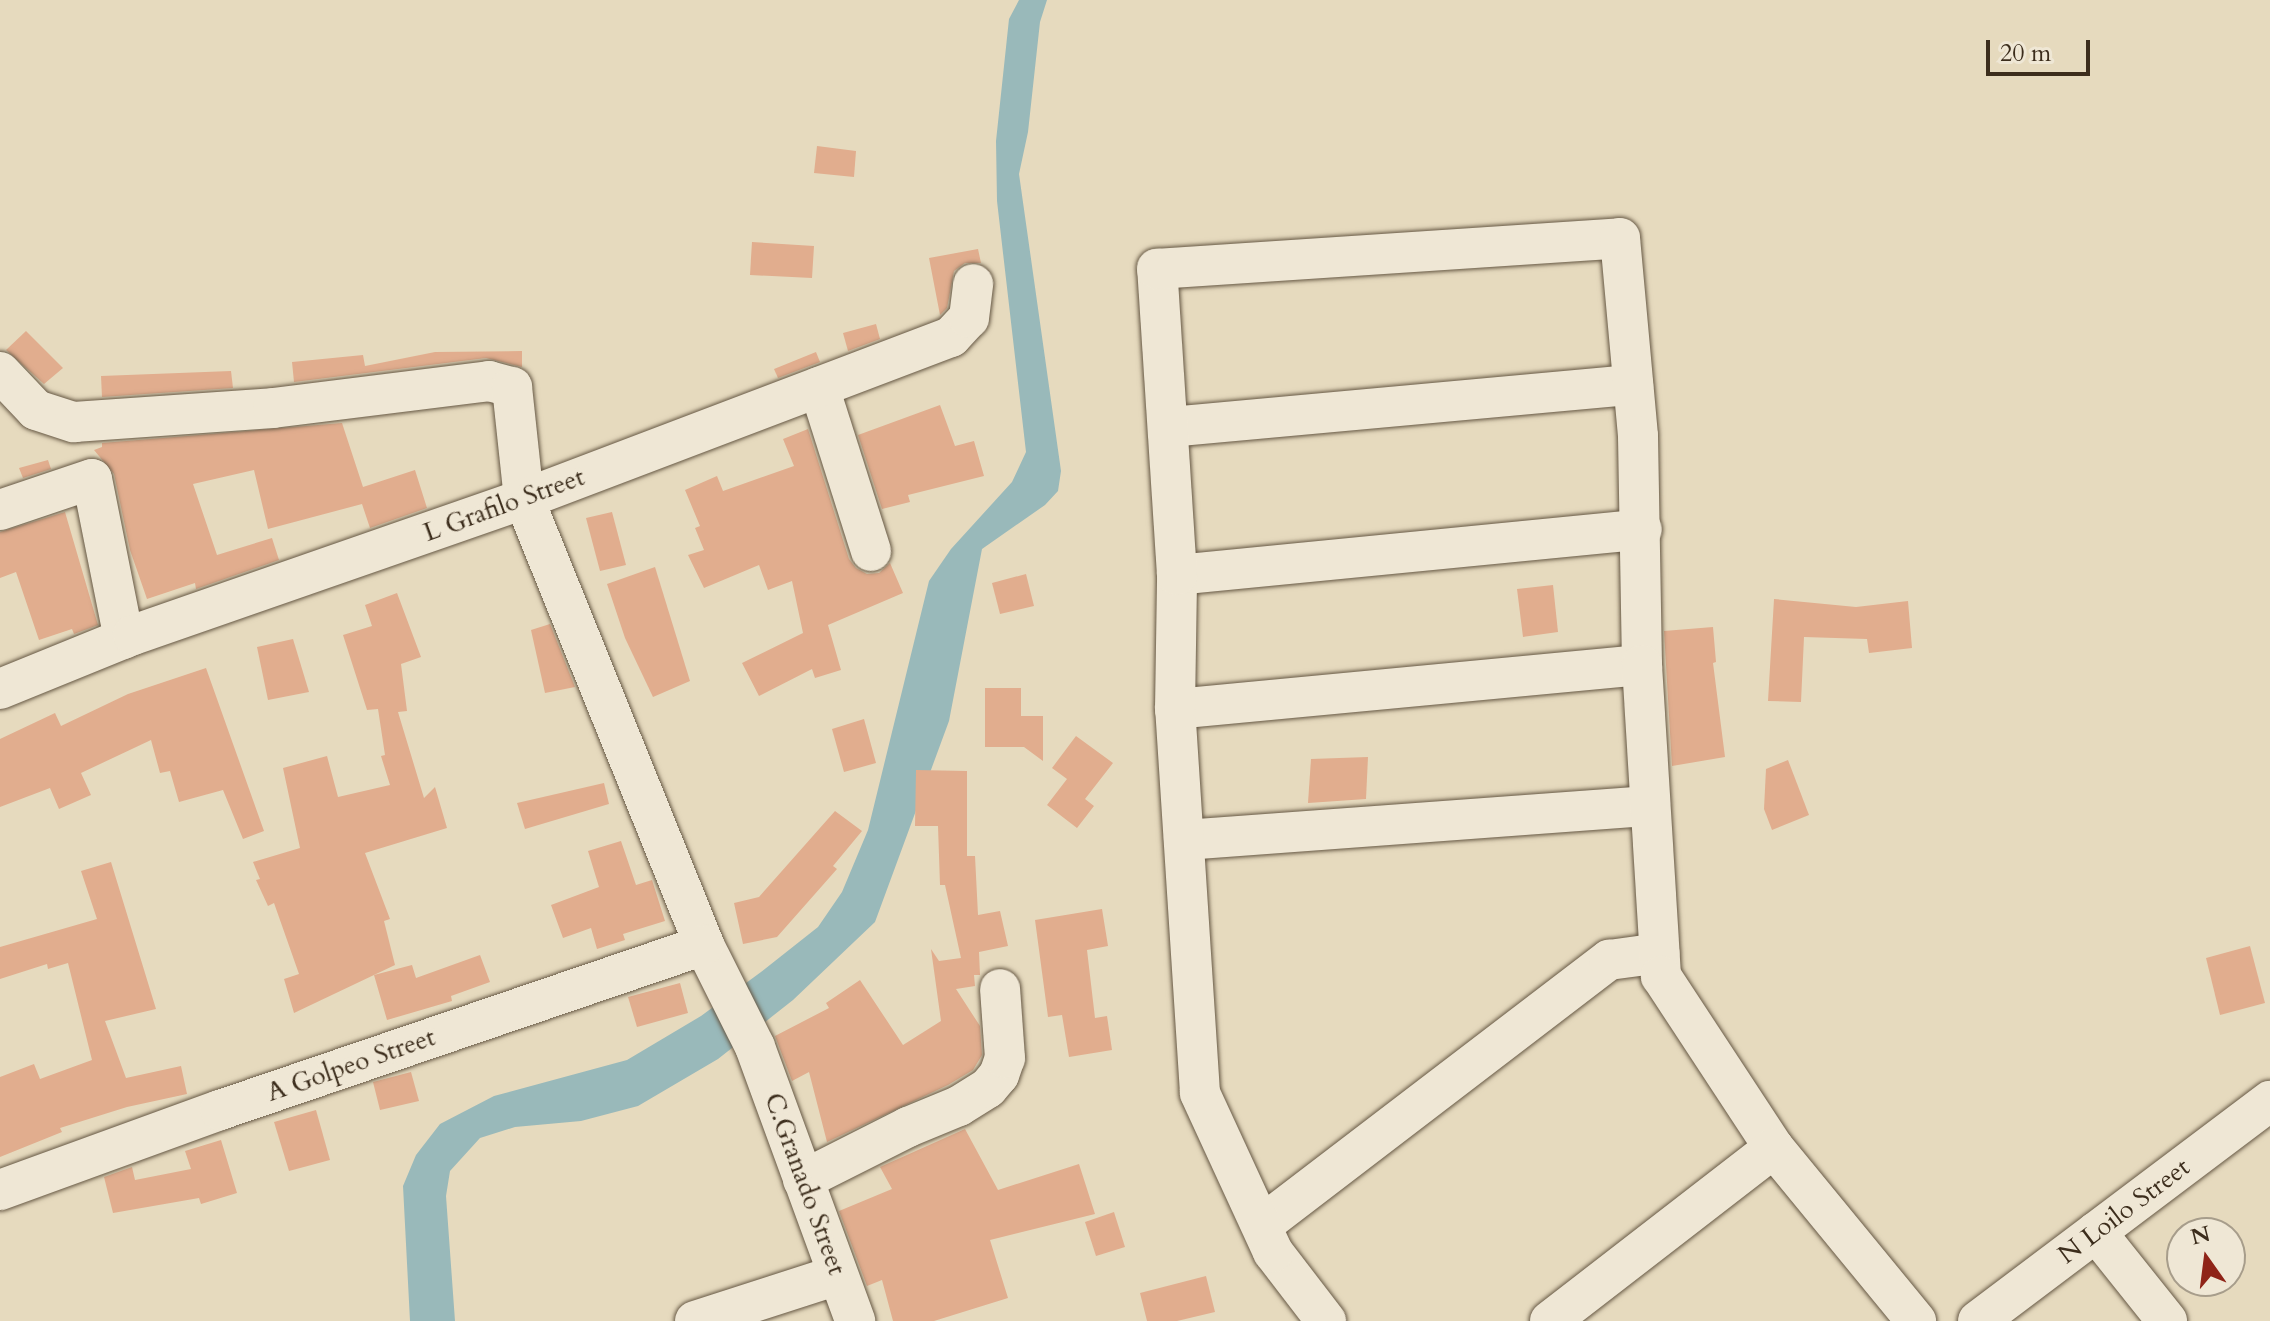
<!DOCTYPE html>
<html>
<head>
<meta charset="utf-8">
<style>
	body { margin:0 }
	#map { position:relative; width:2270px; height:1321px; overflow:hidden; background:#e6dabe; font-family:Cardo,serif }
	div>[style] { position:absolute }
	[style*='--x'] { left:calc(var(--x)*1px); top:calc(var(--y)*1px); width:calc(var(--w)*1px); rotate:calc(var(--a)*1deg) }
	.water>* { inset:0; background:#99b9ba }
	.building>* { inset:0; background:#e1ad8e }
	.roads { filter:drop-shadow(0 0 2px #665844) drop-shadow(0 0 2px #665844) }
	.minor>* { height:40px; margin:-20px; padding:0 20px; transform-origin:20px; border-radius:20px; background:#efe7d5 }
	span { translate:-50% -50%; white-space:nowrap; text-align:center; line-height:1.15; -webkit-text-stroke:8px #efe7d5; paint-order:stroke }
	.street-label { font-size:26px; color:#3c2d1c }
	.north { position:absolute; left:2166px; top:1217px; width:80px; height:80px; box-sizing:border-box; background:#efe7d5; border:2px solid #a79d8b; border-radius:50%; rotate:346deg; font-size:22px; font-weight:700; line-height:32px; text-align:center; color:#3c2d1c }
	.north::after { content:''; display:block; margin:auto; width:28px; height:36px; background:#8f2418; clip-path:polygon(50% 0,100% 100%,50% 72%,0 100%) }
	.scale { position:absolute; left:1986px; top:40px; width:104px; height:36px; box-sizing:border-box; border:4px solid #3c2d1c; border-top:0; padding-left:10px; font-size:24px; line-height:28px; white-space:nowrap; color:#3c2d1c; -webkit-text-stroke:6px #efe7d5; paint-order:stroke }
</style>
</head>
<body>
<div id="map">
	<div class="water">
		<div style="clip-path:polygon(1019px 0,1047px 0,1040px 22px,1028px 132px,1019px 174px,1061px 471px,1058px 491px,1045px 505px,982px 549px,949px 721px,875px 922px,793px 1000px,718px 1059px,638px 1106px,581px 1121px,515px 1127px,480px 1138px,450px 1171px,446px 1196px,455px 1321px,410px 1321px,403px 1186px,416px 1155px,440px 1124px,494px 1096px,627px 1060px,701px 1016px,761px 972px,818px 927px,842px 892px,868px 830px,929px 581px,951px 549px,1012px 482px,1026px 452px,997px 201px,996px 141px,1009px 19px)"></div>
	</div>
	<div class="building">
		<div style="clip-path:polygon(817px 146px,856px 151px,854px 177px,814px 173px)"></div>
		<div style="clip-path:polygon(752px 242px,814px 246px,812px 278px,750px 275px)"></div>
		<div style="clip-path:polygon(978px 249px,981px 263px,965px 263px,954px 271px,947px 308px,940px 315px,929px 258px)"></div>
		<div style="clip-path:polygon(876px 324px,880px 339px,848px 351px,843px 333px)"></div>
		<div style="clip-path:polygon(26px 331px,63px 368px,44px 384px,6px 350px)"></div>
		<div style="clip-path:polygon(522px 351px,522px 367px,486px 358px,294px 382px,292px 362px,363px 355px,365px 366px,435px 352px)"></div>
		<div style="clip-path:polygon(816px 352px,820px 362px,778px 378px,774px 369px)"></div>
		<div style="clip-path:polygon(231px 371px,233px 388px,102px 397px,101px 376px)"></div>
		<div style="clip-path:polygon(940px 405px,955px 446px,974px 441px,984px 476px,908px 495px,910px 502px,882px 509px,858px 435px)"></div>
		<div style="clip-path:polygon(342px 423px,363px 487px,415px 470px,427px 508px,370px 528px,362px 504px,268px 529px,254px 470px,193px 484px,217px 555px,272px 538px,279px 560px,196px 589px,195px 583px,147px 599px,130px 550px,114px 474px,94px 450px,102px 447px,102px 443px)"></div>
		<div style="clip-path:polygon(808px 429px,849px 559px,856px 568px,867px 574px,879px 573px,890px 563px,903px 593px,828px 625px,841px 670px,815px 678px,812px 669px,759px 696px,742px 663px,803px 633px,792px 581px,768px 590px,759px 565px,704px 588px,688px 555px,704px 550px,695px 528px,700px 526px,685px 490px,717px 476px,723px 491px,794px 466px,783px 439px)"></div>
		<div style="clip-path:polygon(48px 460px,51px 469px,23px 478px,19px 468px)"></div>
		<div style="clip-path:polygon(65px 512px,98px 625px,74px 634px,72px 629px,39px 640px,16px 572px,0 578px,0 532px)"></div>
		<div style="clip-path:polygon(612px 512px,626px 565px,600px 571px,586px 518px)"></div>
		<div style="clip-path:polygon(655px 567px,690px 681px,653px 697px,625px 638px,607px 584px)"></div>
		<div style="clip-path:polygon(1026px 574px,1034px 606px,1000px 614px,992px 583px)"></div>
		<div style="clip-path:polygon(1553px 585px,1558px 632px,1523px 637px,1517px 589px)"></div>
		<div style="clip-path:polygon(397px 593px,421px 657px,401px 664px,407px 711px,398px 712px,424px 798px,435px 787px,447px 828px,365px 853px,390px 919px,384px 921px,395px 965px,294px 1013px,284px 979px,299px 974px,274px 903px,268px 906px,256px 880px,260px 879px,253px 862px,300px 848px,283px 768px,327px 756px,338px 797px,390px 785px,381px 756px,385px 755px,378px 709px,367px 710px,343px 635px,372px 626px,365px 605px)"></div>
		<div style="clip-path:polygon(1774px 599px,1856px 607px,1908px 601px,1912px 648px,1869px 653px,1867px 639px,1804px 637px,1801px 702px,1768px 701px)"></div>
		<div style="clip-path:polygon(550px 624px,575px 687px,545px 693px,531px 630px)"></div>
		<div style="clip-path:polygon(1713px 627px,1716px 662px,1713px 663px,1725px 757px,1672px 766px,1664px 631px)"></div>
		<div style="clip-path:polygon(293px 639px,309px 692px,268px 700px,257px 647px)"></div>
		<div style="clip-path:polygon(206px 668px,264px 831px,243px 839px,223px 790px,179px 802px,170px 771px,160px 773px,151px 740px,81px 773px,91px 795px,59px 809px,50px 788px,0 807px,0 739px,55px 713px,61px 726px,128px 694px)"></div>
		<div style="clip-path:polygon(985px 688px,1021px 688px,1021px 716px,1043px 716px,1043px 761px,1024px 747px,985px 747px)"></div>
		<div style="clip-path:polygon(864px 719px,876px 763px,844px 772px,832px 729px)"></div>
		<div style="clip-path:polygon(1076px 736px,1113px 763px,1085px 799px,1094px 806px,1077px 828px,1047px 805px,1067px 779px,1052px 768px)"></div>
		<div style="clip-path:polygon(1368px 757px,1366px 799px,1308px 803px,1311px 759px)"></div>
		<div style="clip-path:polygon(1788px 760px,1809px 815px,1772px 830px,1764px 809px,1766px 769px)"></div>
		<div style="clip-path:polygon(916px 770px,967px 771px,967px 856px,975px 856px,978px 915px,1000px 911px,1008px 946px,979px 952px,980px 975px,974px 975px,975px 986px,956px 989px,980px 1026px,982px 1055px,973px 1070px,948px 1085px,827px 1142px,809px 1072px,792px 1081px,775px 1036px,829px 1008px,826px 1003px,860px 980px,903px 1045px,941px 1021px,931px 949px,939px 961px,961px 958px,945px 885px,940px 885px,938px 826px,915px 826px)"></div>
		<div style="clip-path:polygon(604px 783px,609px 804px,525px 829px,517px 803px)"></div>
		<div style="clip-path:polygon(835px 811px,862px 831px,833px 866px,837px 869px,777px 937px,743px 944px,734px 903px,759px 897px)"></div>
		<div style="clip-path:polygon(621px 841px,636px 885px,652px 880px,665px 921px,623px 934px,625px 940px,597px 949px,591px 928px,563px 938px,551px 905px,599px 887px,588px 851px)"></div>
		<div style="clip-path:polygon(111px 862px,156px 1009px,105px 1021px,126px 1078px,181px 1066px,187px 1094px,127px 1107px,60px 1128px,62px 1132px,0 1157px,0 1077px,34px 1064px,40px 1079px,92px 1060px,68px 963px,48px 969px,47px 964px,0 979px,0 947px,97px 919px,81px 871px)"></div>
		<div style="clip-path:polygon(1102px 909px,1108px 946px,1087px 950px,1095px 1018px,1107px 1016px,1112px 1050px,1069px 1057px,1062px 1015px,1048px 1017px,1035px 920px)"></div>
		<div style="clip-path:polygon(2250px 946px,2265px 1003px,2220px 1015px,2206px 958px)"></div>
		<div style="clip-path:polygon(480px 955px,490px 982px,451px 996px,452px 1001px,387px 1020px,374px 975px,412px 965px,416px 978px)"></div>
		<div style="clip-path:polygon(680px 983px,688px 1013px,637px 1027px,628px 997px)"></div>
		<div style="clip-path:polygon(411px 1072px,419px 1101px,380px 1110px,373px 1082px)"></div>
		<div style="clip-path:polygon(316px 1110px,330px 1160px,289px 1171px,274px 1122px)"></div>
		<div style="clip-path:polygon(965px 1129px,998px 1190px,1079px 1164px,1095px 1214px,990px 1240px,1008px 1298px,934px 1321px,893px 1321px,882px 1280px,867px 1286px,839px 1211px,892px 1189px,880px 1167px)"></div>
		<div style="clip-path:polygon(221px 1140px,237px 1193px,201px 1204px,199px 1198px,113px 1213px,104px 1177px,132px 1167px,135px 1180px,191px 1169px,185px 1151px)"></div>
		<div style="clip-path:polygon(1114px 1212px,1125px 1247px,1096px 1256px,1085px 1222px)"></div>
		<div style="clip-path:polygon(1206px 1276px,1215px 1312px,1177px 1321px,1147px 1321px,1140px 1293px)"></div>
	</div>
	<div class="roads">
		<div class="minor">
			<div style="--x:0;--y:372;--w:52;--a:46.5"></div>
			<div style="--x:36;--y:410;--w:40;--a:18"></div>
			<div style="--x:74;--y:422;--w:199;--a:-4"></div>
			<div style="--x:273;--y:408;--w:218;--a:-7.1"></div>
			<div style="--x:489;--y:381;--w:24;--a:15"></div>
			<div style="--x:512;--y:387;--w:113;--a:83.9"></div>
			<div style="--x:524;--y:499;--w:481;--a:68"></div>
			<div style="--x:704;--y:945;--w:114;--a:63.4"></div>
			<div style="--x:755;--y:1047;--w:292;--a:69.9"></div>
			<div style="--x:819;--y:387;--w:172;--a:72.4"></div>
			<div style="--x:1169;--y:427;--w:466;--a:-5.2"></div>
			<div style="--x:0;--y:510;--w:97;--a:-18.6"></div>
			<div style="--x:92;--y:479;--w:163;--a:78.7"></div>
			<div style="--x:1177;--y:575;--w:467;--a:-5.6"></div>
			<div style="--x:0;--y:689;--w:144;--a:-22.1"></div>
			<div style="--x:133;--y:635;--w:414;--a:-19.2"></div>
			<div style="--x:524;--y:499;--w:457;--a:-20.8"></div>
			<div style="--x:951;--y:337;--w:26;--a:-47"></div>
			<div style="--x:969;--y:318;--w:34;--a:-83"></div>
			<div style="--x:1175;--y:709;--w:469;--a:-5.4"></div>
			<div style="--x:1184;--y:840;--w:467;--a:-4.2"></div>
			<div style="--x:803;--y:1180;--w:118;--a:-26.8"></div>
			<div style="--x:908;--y:1127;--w:55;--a:-22.4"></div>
			<div style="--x:959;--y:1106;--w:34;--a:-32"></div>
			<div style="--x:988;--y:1088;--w:17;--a:-50"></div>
			<div style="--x:999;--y:1075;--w:18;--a:-71"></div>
			<div style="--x:1005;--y:1058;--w:69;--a:-94.1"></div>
			<div style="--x:0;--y:1190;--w:234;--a:-20"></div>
			<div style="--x:220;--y:1110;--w:511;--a:-18.82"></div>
			<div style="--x:1262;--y:1225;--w:437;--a:-37.4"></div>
			<div style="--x:1609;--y:960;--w:51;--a:-7.8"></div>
			<div style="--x:2096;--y:1232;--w:114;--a:51.4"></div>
			<div style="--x:695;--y:1321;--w:149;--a:-17.9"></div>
			<div style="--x:1326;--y:1321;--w:87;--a:-127.5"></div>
			<div style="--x:1273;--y:1252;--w:175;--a:-114.7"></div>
			<div style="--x:1200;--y:1093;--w:385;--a:-93.7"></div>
			<div style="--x:1175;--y:709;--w:134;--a:-89.1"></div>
			<div style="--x:1177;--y:575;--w:307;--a:-93.7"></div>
			<div style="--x:1157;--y:269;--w:464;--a:-3.8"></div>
			<div style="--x:1620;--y:238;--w:199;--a:84.8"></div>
			<div style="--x:1638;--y:436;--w:229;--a:89"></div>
			<div style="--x:1642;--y:665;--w:312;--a:86.5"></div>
			<div style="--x:1661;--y:976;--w:206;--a:56.7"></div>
			<div style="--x:1774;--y:1148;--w:224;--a:50.6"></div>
			<div style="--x:1550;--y:1321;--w:283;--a:-37.7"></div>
			<div style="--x:1978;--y:1321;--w:366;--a:-37"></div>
		</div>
	</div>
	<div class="street-label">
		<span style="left:504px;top:505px;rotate:-20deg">L Grafilo Street</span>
		<span style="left:351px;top:1065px;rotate:-19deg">A Golpeo Street</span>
		<span style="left:805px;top:1184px;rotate:70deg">C.Granado Street</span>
		<span style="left:2124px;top:1211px;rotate:-37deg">N Loilo Street</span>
	</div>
	<div class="north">N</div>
	<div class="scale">20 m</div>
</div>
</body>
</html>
